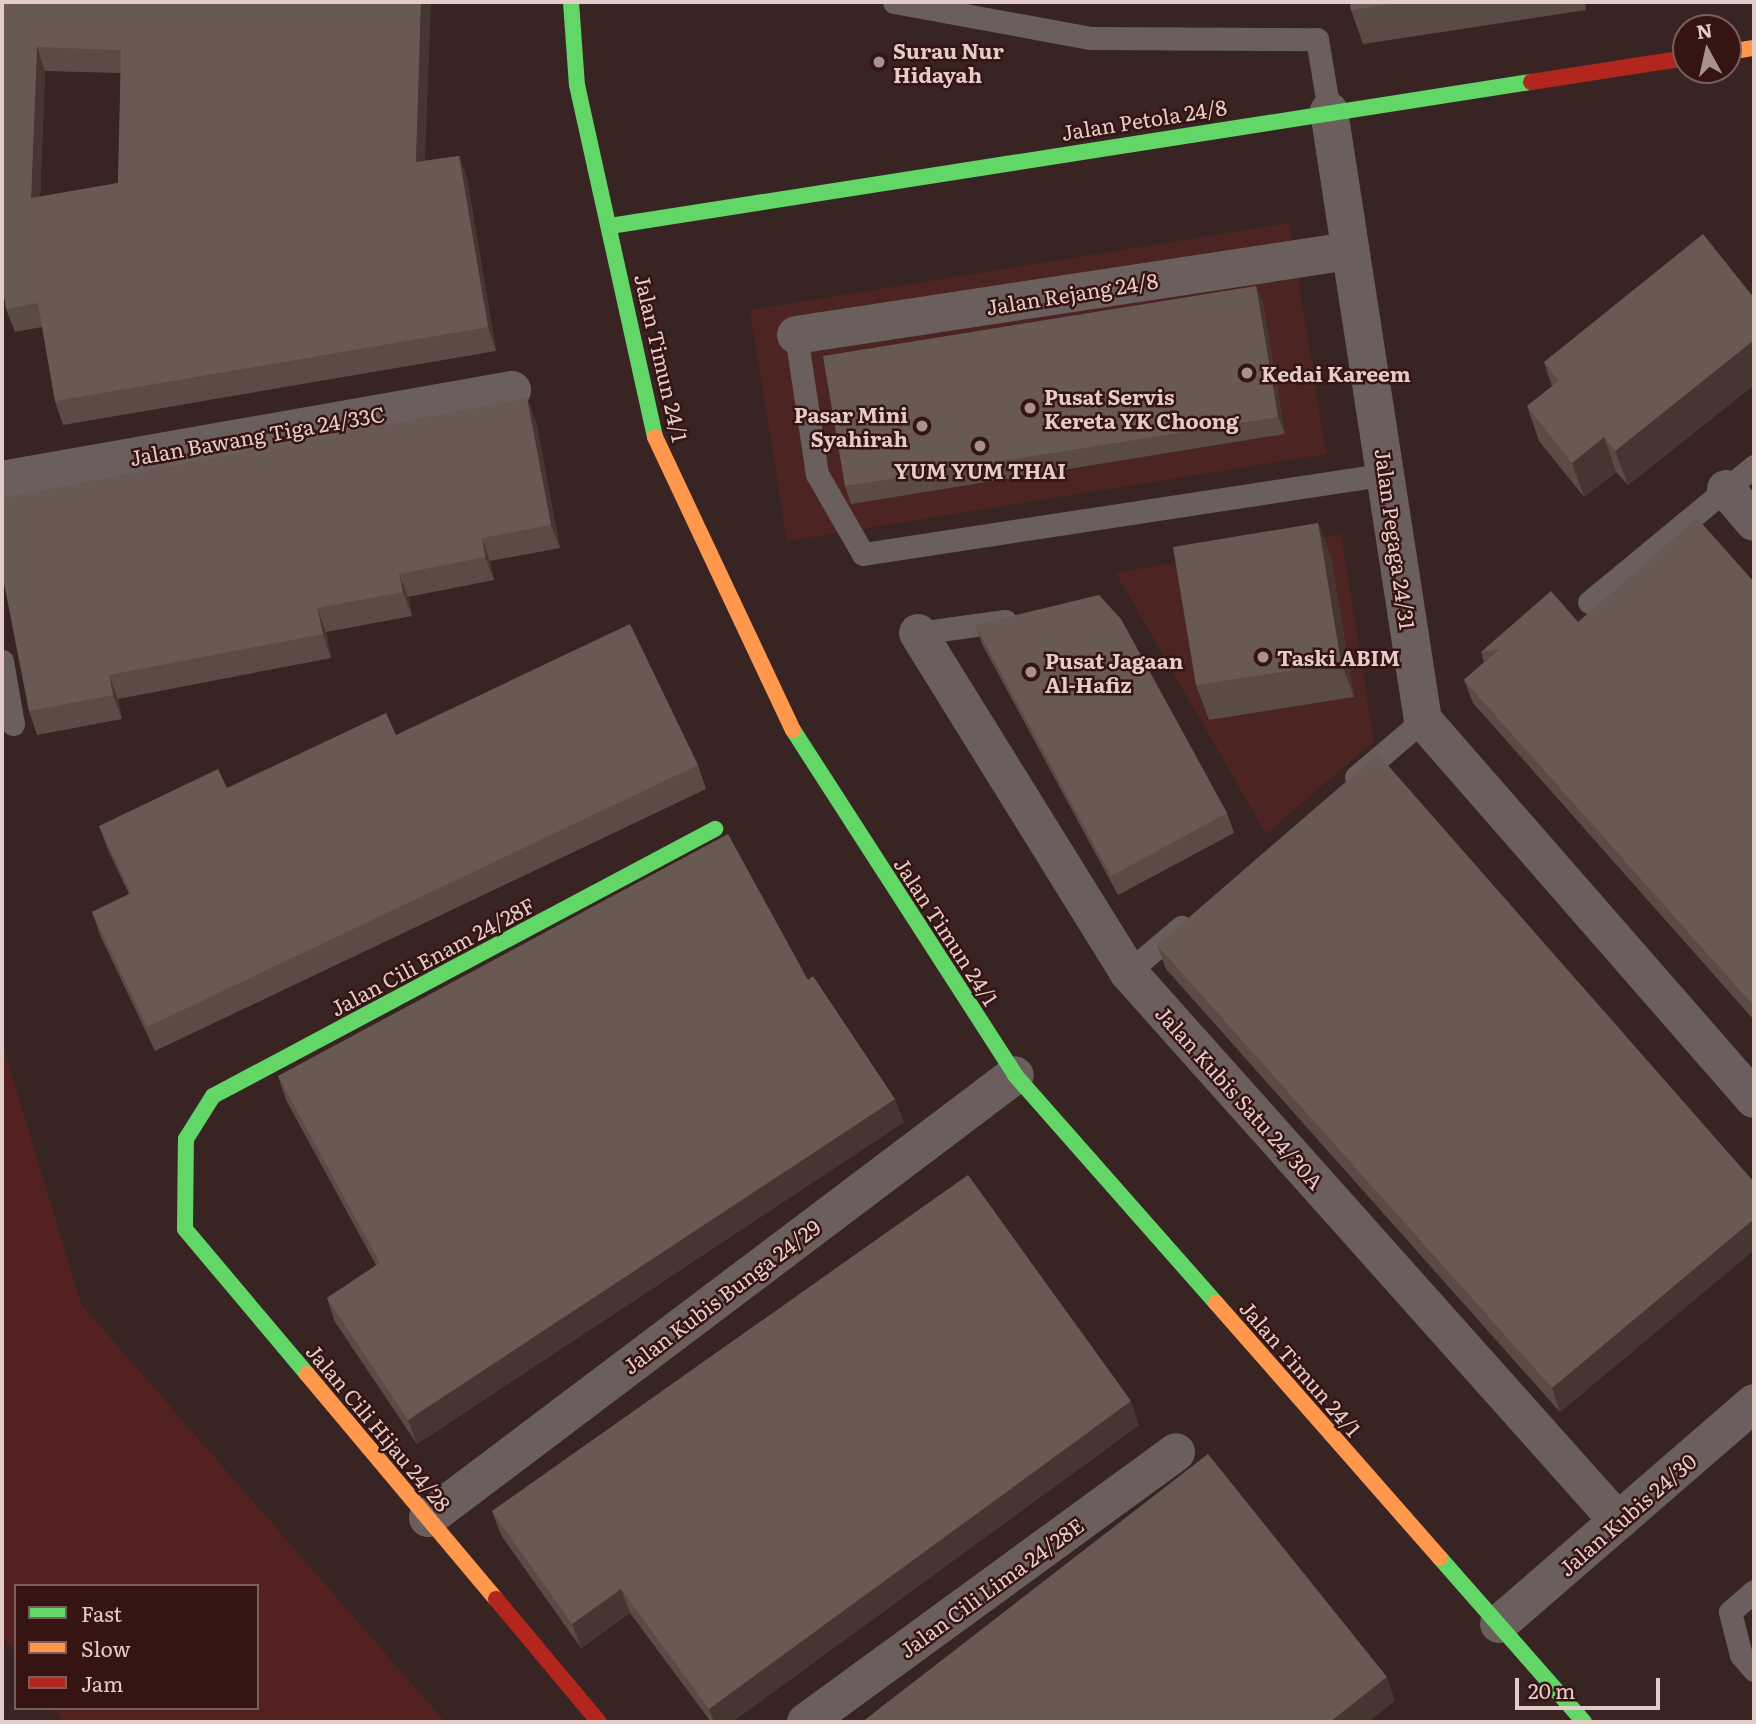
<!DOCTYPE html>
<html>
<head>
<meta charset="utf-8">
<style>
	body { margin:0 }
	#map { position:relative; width:1756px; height:1724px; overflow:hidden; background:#382523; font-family:Literata,serif }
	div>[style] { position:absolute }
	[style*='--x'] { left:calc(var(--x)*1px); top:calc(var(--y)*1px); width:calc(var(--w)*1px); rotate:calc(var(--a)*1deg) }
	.built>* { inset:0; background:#4c2421 }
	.green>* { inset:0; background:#532220 }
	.lane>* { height:23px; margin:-11.5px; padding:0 11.5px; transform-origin:11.5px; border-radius:11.5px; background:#6b5f5e }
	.street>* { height:38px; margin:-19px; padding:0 19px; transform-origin:19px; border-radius:19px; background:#6b5f5e }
	.fast>* { height:16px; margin:-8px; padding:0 8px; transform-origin:8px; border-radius:8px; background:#63d668 }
	.slow>* { height:16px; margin:-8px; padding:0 8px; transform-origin:8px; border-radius:8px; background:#ff974d }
	.jam>* { height:16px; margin:-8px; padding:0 8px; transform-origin:8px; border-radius:8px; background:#b3261e }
	.wall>* { inset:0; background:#5a4c45 }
	.shaded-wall>* { inset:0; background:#463631 }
	.building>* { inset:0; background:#695953 }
	.dots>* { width:19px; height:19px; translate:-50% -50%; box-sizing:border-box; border:4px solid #351411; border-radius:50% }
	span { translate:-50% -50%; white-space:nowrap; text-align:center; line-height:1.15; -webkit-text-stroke:5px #351411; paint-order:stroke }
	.poi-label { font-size:21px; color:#e4ccc9; font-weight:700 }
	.left { translate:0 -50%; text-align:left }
	.right { translate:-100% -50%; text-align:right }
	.street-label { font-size:21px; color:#e4ccc9 }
	.frame { position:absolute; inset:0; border:4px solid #e4ccc9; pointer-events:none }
	.legend { position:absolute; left:14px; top:1584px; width:245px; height:126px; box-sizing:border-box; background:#351411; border:2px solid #7b5e5b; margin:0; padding:9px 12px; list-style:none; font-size:21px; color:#e4ccc9 }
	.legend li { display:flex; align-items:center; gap:14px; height:35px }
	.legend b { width:35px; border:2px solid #7b5e5b }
	.north { position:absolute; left:1672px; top:14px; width:70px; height:70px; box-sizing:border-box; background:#351411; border:2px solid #7b5e5b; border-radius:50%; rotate:352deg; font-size:19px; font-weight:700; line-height:28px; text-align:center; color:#e4ccc9 }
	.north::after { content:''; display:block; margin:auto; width:24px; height:32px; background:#a8928f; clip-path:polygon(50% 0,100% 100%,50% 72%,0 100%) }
	.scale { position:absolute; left:1515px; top:1678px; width:145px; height:32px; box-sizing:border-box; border:4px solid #e4ccc9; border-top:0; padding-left:9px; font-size:21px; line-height:24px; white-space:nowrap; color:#e4ccc9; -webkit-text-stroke:5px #351411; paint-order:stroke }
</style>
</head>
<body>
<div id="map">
	<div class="built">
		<div style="clip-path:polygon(1289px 223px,1326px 454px,787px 541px,750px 310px)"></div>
		<div style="clip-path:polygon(1341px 534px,1374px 741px,1266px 834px,1116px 573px)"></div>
	</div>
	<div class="green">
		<div style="clip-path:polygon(2px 1043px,81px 1304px,445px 1722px,63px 1722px,54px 1708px,257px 1708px,257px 1586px,16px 1586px,16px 1654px,2px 1635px)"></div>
	</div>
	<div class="lane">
		<div style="--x:894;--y:2;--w:200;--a:10.4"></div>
		<div style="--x:1091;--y:38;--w:226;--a:0.3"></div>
		<div style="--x:1317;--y:39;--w:73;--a:80.5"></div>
		<div style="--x:796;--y:335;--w:141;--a:81.4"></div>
		<div style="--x:817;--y:474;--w:92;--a:60.1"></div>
		<div style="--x:863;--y:554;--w:530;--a:-8.68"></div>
		<div style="--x:1589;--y:602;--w:214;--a:-39.5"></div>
		<div style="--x:918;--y:633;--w:88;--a:-7.9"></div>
		<div style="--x:2;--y:661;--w:64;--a:80.1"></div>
		<div style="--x:1356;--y:777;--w:88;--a:-40.4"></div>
		<div style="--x:1128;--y:972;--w:70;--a:-40.3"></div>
		<div style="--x:1754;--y:1591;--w:32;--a:139"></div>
		<div style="--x:1730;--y:1612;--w:44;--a:75.7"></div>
		<div style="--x:1741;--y:1655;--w:20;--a:49"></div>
	</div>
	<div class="street">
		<div style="--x:1329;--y:111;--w:616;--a:81.23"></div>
		<div style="--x:1423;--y:720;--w:503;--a:48.87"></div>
		<div style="--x:796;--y:335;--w:559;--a:-8.64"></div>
		<div style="--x:2;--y:480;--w:518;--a:-10.01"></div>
		<div style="--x:1726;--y:489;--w:43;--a:49.7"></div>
		<div style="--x:918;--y:633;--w:399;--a:58.2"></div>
		<div style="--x:1128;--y:972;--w:736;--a:48.25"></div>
		<div style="--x:428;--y:1518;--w:735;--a:-37.04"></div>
		<div style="--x:1499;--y:1624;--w:337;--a:-40.9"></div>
		<div style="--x:806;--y:1722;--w:458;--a:-36.1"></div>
	</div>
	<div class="fast">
		<div style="--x:571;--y:2;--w:83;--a:85.9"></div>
		<div style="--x:577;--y:85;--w:361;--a:77.5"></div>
		<div style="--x:610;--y:226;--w:932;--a:-8.89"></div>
		<div style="--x:793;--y:730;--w:410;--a:57.2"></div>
		<div style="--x:1015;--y:1075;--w:304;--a:48.6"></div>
		<div style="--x:307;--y:1374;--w:189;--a:-130.1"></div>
		<div style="--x:185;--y:1229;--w:90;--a:-89.4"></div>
		<div style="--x:186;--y:1139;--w:51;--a:-57.9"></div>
		<div style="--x:213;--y:1096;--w:569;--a:-28.01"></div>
		<div style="--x:1440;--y:1558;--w:218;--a:48.7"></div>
	</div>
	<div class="slow">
		<div style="--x:1728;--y:52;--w:26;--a:-9"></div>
		<div style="--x:655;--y:437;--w:324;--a:64.8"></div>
		<div style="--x:1216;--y:1303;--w:339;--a:48.7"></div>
		<div style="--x:307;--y:1374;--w:294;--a:50"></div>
	</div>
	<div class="jam">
		<div style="--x:1531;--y:82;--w:157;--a:-8.8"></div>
		<div style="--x:496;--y:1599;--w:160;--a:50.1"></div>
	</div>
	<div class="wall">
		<div style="clip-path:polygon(evenodd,2px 2px,425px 161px,459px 156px,467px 179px,496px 351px,63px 425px,55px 401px,42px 327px,15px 332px,6px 309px,2px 2px,45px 71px,121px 73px,118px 183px,40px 197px,45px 71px)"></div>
		<div style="clip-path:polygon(1350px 2px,1585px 2px,1586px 10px,1363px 44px,1351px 10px)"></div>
		<div style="clip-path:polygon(1256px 286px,1263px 304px,1285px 434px,851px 504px,845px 486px)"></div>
		<div style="clip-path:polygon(1754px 298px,1754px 385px,1628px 485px,1616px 472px,1584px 497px,1539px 441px,1527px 406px,1552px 386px,1544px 362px)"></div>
		<div style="clip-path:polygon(527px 398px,536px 422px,560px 548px,490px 561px,494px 580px,408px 597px,412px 616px,326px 632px,331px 658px,118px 699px,122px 719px,37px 735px,29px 711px)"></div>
		<div style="clip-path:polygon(1318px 523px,1331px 558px,1354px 697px,1209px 720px,1196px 685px)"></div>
		<div style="clip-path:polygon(1754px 582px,1754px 1020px,1473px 703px,1464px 680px,1484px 662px,1481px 652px,1578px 622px)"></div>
		<div style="clip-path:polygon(975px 625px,1227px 813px,1234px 833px,1118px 895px,982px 644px)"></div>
		<div style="clip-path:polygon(396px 735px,698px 765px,706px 789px,155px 1051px,100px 935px,92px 912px,129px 894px,108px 850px,99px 826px,227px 788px)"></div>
		<div style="clip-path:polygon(1157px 945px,1754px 1182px,1754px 1250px,1560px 1412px,1166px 969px)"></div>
		<div style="clip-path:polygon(808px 980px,904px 1122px,417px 1444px,335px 1322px,327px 1298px,376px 1265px,286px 1100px,278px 1076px)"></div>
		<div style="clip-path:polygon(1139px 1425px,732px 1722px,711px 1722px,630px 1613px,581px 1648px,501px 1535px,492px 1511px)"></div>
	</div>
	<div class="shaded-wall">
		<div style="clip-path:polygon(421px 2px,431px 2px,424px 186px,416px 162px)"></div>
		<div style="clip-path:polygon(37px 47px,45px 71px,39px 222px,31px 198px)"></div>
		<div style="clip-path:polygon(459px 156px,467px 179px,496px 351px,488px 327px)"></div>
		<div style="clip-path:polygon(1256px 286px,1263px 304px,1285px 434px,1278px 417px)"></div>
		<div style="clip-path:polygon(1754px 340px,1754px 385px,1628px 485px,1615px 451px)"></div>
		<div style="clip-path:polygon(527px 398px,536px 422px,560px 548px,551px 525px)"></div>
		<div style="clip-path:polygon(1604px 437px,1616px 472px,1584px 497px,1572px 463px)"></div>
		<div style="clip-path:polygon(1318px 523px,1331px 558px,1354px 697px,1341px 663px)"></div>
		<div style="clip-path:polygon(482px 538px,490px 561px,494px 580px,485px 557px)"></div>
		<div style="clip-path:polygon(399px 574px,408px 597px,412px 616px,403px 592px)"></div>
		<div style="clip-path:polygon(317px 608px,326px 632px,331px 658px,323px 634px)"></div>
		<div style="clip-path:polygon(109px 675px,118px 699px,122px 719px,113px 695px)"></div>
		<div style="clip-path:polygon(895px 1099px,904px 1122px,417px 1444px,408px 1420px)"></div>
		<div style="clip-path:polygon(1754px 1219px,1754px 1250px,1560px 1412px,1552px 1388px)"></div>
		<div style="clip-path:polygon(1131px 1401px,1139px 1425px,732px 1722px,714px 1722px,709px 1709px)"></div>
		<div style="clip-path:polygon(621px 1589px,630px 1613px,581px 1648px,572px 1624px)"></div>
		<div style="clip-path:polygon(1387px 1677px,1395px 1701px,1368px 1722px,1330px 1722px)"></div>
	</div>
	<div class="building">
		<div style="clip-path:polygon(evenodd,2px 2px,421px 2px,416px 162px,459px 156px,488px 327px,55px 401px,38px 303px,6px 309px,2px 284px,2px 2px,37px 47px,121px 50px,118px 183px,31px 198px,37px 47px)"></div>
		<div style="clip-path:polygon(1350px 2px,1403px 2px,1351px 10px)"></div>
		<div style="clip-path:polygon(1703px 234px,1754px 298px,1754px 340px,1615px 451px,1604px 437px,1572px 463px,1527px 406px,1559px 381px,1544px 362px)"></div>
		<div style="clip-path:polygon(1256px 286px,1278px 417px,845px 486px,823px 356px)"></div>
		<div style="clip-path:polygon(527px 398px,551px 525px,482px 538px,485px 557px,399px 574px,403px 592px,317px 608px,323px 634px,109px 675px,113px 695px,29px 711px,2px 573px,2px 498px)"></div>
		<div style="clip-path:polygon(1697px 518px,1754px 582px,1754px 1006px,1464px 680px,1500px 649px,1481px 652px,1551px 591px,1578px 622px)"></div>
		<div style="clip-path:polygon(1318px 523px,1341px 663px,1196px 685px,1173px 547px)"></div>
		<div style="clip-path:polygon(1099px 595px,1121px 619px,1227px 813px,1111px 876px,975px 625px)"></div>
		<div style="clip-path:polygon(630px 624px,698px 765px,147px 1027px,92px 912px,131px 893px,99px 826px,218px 769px,227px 788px,386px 713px,396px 735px)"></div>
		<div style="clip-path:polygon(1378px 754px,1754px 1182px,1754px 1219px,1552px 1388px,1157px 945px)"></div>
		<div style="clip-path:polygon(728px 834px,808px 980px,813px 976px,895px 1099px,408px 1420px,327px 1298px,380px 1263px,278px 1076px)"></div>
		<div style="clip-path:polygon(968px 1175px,1131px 1401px,709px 1709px,621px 1589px,572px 1624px,492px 1511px)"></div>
		<div style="clip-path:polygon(1208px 1454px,1387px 1677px,1330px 1722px,862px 1722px)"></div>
	</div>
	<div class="dots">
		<div style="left:879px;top:62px;background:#a8928f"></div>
		<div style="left:1247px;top:373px;background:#a8928f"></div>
		<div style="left:1030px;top:408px;background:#a8928f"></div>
		<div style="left:922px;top:426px;background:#a8928f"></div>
		<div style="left:980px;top:446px;background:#a8928f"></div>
		<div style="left:1263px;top:657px;background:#a8928f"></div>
		<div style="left:1031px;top:672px;background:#a8928f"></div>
	</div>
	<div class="poi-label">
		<span class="left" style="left:893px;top:62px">Surau Nur<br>Hidayah</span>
		<span class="left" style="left:1261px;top:373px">Kedai Kareem</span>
		<span class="left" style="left:1044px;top:408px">Pusat Servis<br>Kereta YK Choong</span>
		<span class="right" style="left:908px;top:426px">Pasar Mini<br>Syahirah</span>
		<span style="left:980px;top:470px">YUM YUM THAI</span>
		<span class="left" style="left:1277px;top:657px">Taski ABIM</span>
		<span class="left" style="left:1045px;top:672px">Pusat Jagaan<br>Al-Hafiz</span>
	</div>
	<div class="street-label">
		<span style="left:1144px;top:119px;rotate:-9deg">Jalan Petola 24/8</span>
		<span style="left:1072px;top:293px;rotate:-9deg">Jalan Rejang 24/8</span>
		<span style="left:662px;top:358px;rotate:77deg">Jalan Timun 24/1</span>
		<span style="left:257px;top:435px;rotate:-10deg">Jalan Bawang Tiga 24/33C</span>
		<span style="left:1396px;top:539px;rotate:82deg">Jalan Pegaga 24/31</span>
		<span style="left:947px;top:931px;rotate:57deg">Jalan Timun 24/1</span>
		<span style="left:432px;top:956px;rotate:-28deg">Jalan Cili Enam 24/28F</span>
		<span style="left:1240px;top:1097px;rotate:48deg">Jalan Kubis Satu 24/30A</span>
		<span style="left:721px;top:1296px;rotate:-37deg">Jalan Kubis Bunga 24/29</span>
		<span style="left:1301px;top:1368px;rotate:49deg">Jalan Timun 24/1</span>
		<span style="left:379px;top:1427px;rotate:50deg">Jalan Cili Hijau 24/28</span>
		<span style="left:1627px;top:1514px;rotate:-41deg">Jalan Kubis 24/30</span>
		<span style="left:991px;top:1587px;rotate:-36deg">Jalan Cili Lima 24/28E</span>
	</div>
	<div class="frame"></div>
	<ul class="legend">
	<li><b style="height:9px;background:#63d668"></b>Fast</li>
	<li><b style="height:9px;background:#ff974d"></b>Slow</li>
	<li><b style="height:9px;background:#b3261e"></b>Jam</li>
	</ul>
	<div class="north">N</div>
	<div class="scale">20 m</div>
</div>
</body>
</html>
